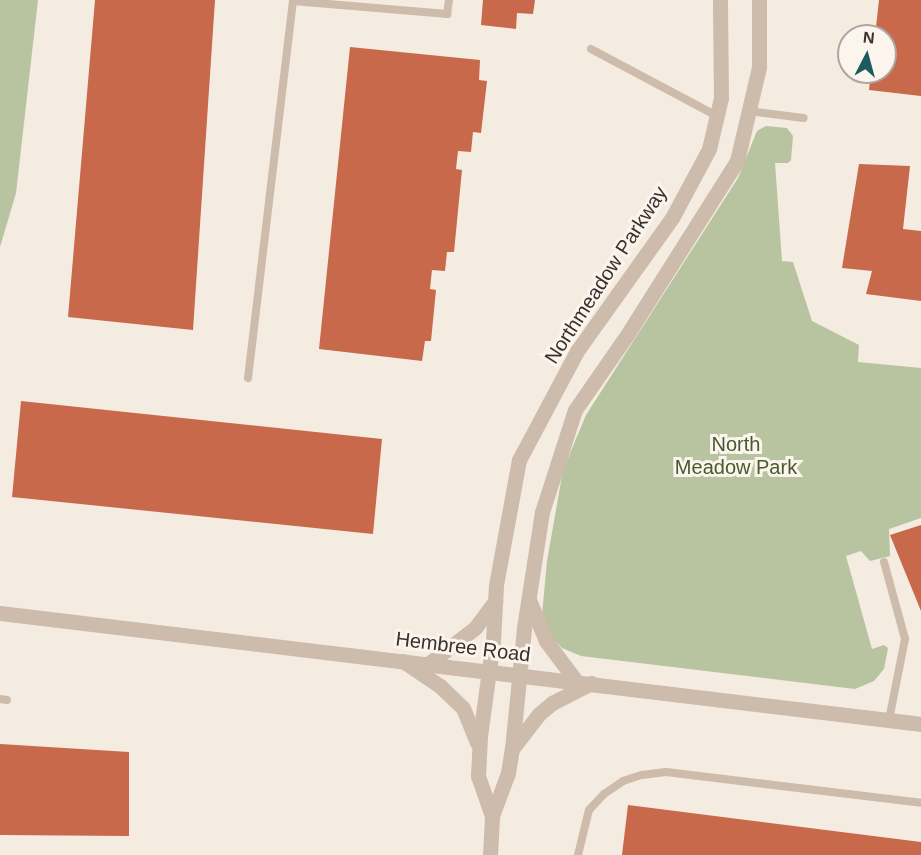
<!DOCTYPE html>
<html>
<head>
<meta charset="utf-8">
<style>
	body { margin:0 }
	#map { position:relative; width:921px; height:855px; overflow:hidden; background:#f4ebe1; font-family:Arial,sans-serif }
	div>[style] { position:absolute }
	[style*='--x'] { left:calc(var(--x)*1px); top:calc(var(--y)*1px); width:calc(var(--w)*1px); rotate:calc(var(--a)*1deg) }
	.green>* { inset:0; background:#b8c4a0 }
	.building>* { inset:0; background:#c8694b }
	.service>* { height:8px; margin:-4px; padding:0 4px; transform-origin:4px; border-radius:4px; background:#cdbbac }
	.minor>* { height:15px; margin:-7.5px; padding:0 7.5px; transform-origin:7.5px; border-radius:7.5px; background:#cdbbac }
	.tertiary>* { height:15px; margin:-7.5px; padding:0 7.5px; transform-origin:7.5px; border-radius:7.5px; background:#cdbbac }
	span { translate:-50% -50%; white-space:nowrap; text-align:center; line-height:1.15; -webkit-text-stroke:6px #fbf5ee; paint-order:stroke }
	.street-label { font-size:20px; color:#3b302b }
	.park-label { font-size:20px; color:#4a5a2e }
	.north { position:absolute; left:837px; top:24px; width:60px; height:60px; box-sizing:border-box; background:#fbf5ee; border:2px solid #aea6a0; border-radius:50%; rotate:6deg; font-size:16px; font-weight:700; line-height:24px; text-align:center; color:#3b302b }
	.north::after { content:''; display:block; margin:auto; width:21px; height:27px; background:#1f5a5e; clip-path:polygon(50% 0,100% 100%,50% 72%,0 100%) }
</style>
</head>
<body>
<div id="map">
	<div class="green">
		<div style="clip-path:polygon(0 0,38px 0,16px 193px,0 247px)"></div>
		<div style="clip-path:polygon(766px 126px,787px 128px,793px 136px,791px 160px,788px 163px,775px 163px,782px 261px,793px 262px,812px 321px,859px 345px,858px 362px,921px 368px,921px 518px,889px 529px,890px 556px,870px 561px,861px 551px,846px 556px,872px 649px,884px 645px,888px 648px,884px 669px,874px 681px,855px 689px,581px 656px,562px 648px,549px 635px,542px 615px,547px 561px,563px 470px,586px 415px,738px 178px,757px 131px)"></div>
	</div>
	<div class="building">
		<div style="clip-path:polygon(95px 0,215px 0,193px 330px,68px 317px)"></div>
		<div style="clip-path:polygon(483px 0,535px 0,533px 14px,517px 13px,516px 29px,481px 25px)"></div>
		<div style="clip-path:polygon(879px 0,921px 0,921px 96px,869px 90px,871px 72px,885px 72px,885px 36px,875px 36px)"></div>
		<div style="clip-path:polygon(350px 47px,480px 60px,479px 80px,487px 81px,481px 133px,473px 132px,471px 152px,458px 151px,456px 169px,462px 170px,454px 252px,447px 252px,445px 271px,432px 270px,430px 289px,436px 290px,431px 341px,425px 341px,422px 361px,319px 349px)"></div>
		<div style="clip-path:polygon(859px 164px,910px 166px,903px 229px,921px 231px,921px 301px,866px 294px,872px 271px,842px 268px)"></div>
		<div style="clip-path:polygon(21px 401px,382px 439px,373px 534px,12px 497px)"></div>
		<div style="clip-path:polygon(921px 525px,921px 611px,890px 535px)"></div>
		<div style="clip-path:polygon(0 744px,129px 752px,129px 836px,0 835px)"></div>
		<div style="clip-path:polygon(628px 805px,921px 842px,921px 855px,622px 855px)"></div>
	</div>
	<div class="service">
		<div style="--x:293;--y:1;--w:155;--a:4.8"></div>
		<div style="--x:447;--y:14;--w:14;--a:-82"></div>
		<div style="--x:591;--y:49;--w:143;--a:28"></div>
		<div style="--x:749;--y:111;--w:55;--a:7.3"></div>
		<div style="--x:248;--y:378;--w:381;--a:-83.2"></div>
		<div style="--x:884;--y:562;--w:80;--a:74.7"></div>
		<div style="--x:905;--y:639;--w:83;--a:101.2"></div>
		<div style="--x:0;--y:699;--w:7;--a:8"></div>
		<div style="--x:578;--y:855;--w:46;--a:-76.3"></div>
		<div style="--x:589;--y:810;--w:22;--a:-47"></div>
		<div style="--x:604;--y:794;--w:23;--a:-34"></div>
		<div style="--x:623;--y:781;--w:20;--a:-18"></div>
		<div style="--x:642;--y:775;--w:24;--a:-7"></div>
		<div style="--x:666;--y:772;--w:257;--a:6.9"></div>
	</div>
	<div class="minor">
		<div style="--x:403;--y:661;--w:45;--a:34"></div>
		<div style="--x:440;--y:686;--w:32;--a:44"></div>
		<div style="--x:463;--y:708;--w:37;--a:68"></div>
		<div style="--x:512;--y:749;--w:44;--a:-52.4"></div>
		<div style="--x:539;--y:714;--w:17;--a:-40"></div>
		<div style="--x:552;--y:703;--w:44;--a:-27.1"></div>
		<div style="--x:492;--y:816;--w:42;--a:-109.3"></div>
		<div style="--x:478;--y:776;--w:40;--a:-87.1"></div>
		<div style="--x:480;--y:736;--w:96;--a:-82.2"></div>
		<div style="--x:493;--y:641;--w:56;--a:-86.9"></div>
		<div style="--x:496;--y:585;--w:127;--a:-79.6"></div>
		<div style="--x:519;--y:460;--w:123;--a:-62"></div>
		<div style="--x:577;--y:351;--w:163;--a:-54.5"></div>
		<div style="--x:672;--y:218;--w:78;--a:-61.8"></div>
		<div style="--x:709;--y:149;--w:52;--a:-76.8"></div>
		<div style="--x:721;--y:98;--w:98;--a:-90.6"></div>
		<div style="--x:490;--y:855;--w:39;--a:-87"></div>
		<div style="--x:492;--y:816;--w:46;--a:-69.6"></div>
		<div style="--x:508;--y:773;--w:24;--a:-81"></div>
		<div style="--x:512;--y:749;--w:122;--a:-84.3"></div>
		<div style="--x:524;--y:628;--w:117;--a:-81.2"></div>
		<div style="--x:542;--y:512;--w:107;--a:-72.1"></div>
		<div style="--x:575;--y:410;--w:91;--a:-55.3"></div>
		<div style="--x:627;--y:335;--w:206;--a:-57.7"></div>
		<div style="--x:737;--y:161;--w:97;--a:-76.8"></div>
		<div style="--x:759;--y:67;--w:67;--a:-90"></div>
	</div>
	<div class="tertiary">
		<div style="--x:530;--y:602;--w:42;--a:67.7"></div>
		<div style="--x:546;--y:641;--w:50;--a:53.1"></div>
		<div style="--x:0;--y:613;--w:928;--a:6.87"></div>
		<div style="--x:428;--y:664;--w:59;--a:-37.5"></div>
		<div style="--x:475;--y:628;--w:34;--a:-53"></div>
	</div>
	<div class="street-label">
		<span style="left:606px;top:275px;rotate:-57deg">Northmeadow Parkway</span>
		<span style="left:463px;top:647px;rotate:7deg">Hembree Road</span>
	</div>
	<div class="park-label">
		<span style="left:736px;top:456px">North<br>Meadow Park</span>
	</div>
	<div class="north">N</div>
</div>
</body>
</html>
